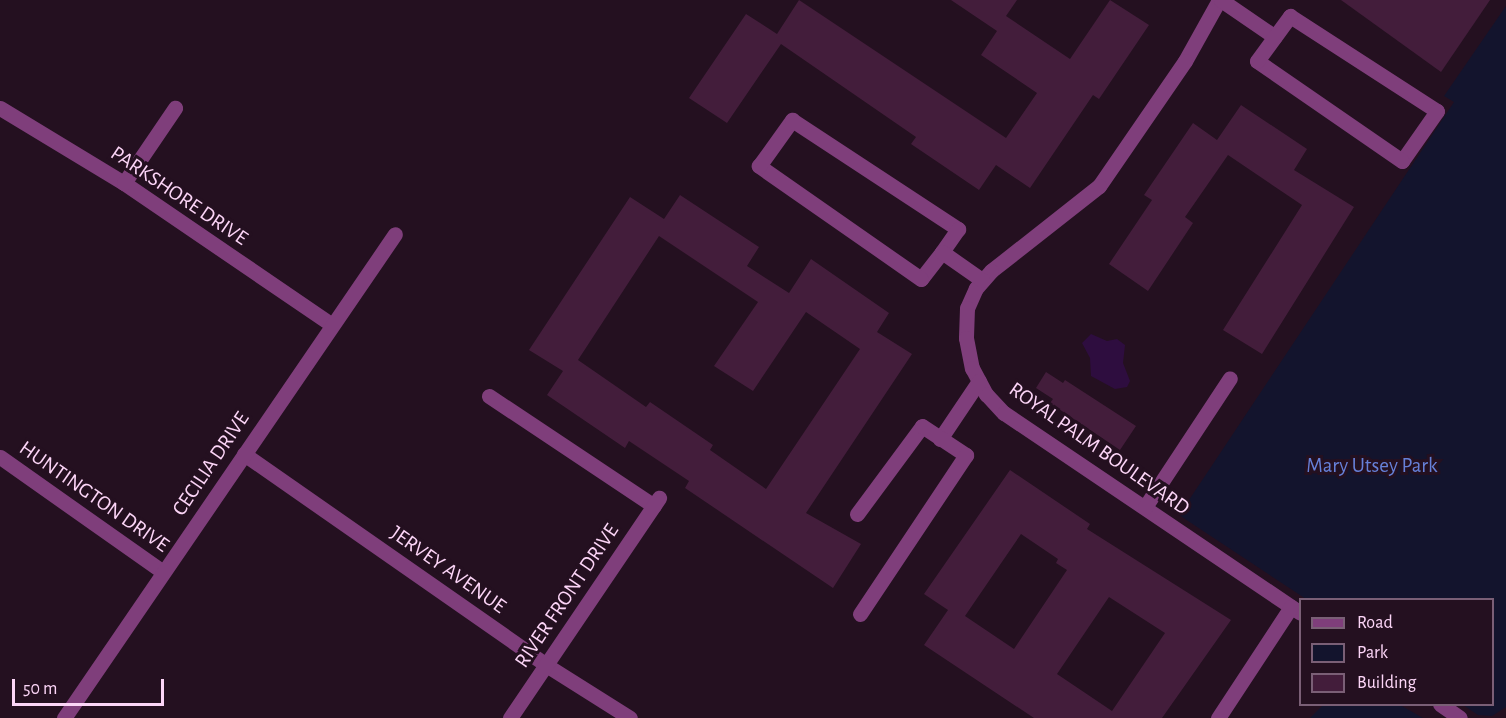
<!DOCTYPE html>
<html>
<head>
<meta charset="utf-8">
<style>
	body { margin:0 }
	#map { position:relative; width:1506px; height:718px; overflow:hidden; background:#241020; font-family:"Alegreya Sans",sans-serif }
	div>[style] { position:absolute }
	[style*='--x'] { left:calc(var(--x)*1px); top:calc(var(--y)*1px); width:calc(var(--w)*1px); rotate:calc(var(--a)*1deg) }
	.green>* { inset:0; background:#13142d }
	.water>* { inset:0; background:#2e0d3f }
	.building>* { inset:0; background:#431d3b }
	.minor>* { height:15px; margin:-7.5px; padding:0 7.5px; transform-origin:7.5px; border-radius:7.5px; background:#7f3e7b }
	span { translate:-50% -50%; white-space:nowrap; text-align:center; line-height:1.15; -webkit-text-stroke:6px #241020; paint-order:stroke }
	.street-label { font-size:21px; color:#fcd5f7 }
	.park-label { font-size:21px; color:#6680d8 }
	.legend { position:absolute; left:1299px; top:598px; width:195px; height:108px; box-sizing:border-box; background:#241020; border:2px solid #7a5f76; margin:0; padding:8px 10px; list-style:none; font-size:18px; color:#fcd5f7 }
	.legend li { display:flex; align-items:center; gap:12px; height:30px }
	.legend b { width:30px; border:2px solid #7a5f76 }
	.scale { position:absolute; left:12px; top:679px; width:152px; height:27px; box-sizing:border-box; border:3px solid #fcd5f7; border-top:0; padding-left:8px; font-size:18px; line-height:21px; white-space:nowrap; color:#fcd5f7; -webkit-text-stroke:4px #241020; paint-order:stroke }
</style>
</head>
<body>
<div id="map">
	<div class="green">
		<div style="clip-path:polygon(1506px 6px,1506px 707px,1492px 716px,1478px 715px,1463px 705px,1492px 704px,1492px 600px,1306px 599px,1179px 515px,1454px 102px,1444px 96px)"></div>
		<div style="clip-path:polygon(1323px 705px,1400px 705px,1423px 718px,1310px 718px)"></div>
	</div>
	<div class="water">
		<div style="clip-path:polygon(1091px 334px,1107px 341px,1117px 339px,1125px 345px,1123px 363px,1130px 381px,1127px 387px,1115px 389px,1091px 376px,1090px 358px,1082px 343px)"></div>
	</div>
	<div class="building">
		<div style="clip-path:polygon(799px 0,1006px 138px,1037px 93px,981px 55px,997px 31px,951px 0,1017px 0,1006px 16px,1070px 59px,1110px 0,1149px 25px,1099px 99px,1093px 95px,1030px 188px,996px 165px,979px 190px,911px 144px,916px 137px,781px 44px,727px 123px,689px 98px,746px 14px,777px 34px)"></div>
		<div style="clip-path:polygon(1341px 0,1490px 0,1441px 72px)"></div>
		<div style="clip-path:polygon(1241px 105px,1307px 149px,1294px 170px,1354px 207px,1262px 354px,1223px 330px,1302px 205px,1228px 155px,1185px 217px,1193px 223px,1148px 291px,1109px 264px,1152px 200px,1144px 195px,1193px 123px,1217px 140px)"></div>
		<div style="clip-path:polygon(evenodd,680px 195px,759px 247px,747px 266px,789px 293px,811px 259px,889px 313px,877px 332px,912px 354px,806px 513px,861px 544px,833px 588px,685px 488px,689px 481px,629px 441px,625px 448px,547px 395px,563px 371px,529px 350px,630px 197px,664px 219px,680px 195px,659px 236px,758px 302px,714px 366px,753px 391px,806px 312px,860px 349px,766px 489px,710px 450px,713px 445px,650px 402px,646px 407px,578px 360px,659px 236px)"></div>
		<div style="clip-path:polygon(1046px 372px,1063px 383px,1065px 380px,1136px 426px,1120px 450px,1050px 403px,1053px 399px,1036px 388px)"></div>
		<div style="clip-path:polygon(evenodd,1010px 470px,1090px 524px,1087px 529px,1231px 620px,1162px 718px,1034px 718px,924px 645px,948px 610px,924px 594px,1010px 470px,1021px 534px,1058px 559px,1056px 563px,1067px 570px,1014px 649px,965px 616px,1021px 534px,1010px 470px,1109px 597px,1165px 633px,1112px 711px,1057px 674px,1109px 597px)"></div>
	</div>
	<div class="minor">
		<div style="--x:1219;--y:0;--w:70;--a:119.1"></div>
		<div style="--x:1185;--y:61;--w:152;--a:124.5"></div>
		<div style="--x:1099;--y:186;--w:137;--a:141.8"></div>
		<div style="--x:991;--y:271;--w:23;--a:131"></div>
		<div style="--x:976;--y:288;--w:22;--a:114"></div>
		<div style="--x:967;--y:308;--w:30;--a:92"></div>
		<div style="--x:966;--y:338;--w:31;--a:79"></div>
		<div style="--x:972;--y:368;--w:30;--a:62"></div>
		<div style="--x:986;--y:394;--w:26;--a:47"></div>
		<div style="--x:1004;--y:413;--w:357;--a:34"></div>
		<div style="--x:1221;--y:0;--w:65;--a:34.4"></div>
		<div style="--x:1290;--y:16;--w:175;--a:32.9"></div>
		<div style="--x:1437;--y:111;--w:61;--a:125"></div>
		<div style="--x:1402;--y:161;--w:176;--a:-145.4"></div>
		<div style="--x:1257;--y:61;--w:56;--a:-53.7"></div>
		<div style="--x:0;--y:108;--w:145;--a:31.2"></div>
		<div style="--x:124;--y:183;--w:250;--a:34.3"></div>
		<div style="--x:124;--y:183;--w:91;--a:-55.8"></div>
		<div style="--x:942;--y:252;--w:34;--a:128"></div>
		<div style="--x:921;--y:279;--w:198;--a:-145.1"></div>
		<div style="--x:759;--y:166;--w:57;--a:-54.3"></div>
		<div style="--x:792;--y:120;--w:199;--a:33.3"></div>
		<div style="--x:958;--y:229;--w:28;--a:125"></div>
		<div style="--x:942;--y:252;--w:49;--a:35"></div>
		<div style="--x:489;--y:396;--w:198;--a:33.7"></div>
		<div style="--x:940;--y:439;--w:70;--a:-56.1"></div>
		<div style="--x:244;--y:454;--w:368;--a:34.9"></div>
		<div style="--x:546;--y:665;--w:99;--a:32.2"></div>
		<div style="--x:0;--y:457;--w:199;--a:35.2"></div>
		<div style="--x:1145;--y:507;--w:154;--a:-56.6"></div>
		<div style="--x:857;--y:514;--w:109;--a:-53.5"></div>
		<div style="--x:922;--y:426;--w:53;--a:33.4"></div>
		<div style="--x:966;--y:455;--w:191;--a:123.7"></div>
		<div style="--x:1440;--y:704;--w:24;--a:35"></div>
		<div style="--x:64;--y:718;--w:586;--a:-55.63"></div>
		<div style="--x:510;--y:718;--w:266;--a:-55.9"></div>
		<div style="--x:1218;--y:718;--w:133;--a:-56.7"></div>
	</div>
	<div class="street-label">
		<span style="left:179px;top:196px;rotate:34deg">PARKSHORE DRIVE</span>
		<span style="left:1099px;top:449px;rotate:35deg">ROYAL PALM BOULEVARD</span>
		<span style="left:211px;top:464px;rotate:-56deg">CECILIA DRIVE</span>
		<span style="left:94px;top:497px;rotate:35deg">HUNTINGTON DRIVE</span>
		<span style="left:448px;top:570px;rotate:35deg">JERVEY AVENUE</span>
		<span style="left:567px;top:596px;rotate:-56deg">RIVER FRONT DRIVE</span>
	</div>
	<div class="park-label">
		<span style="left:1372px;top:466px">Mary Utsey Park</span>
	</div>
	<ul class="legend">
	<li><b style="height:8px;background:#7f3e7b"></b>Road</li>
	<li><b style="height:16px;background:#13142d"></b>Park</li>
	<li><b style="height:16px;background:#431d3b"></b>Building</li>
	</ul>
	<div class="scale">50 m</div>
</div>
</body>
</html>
